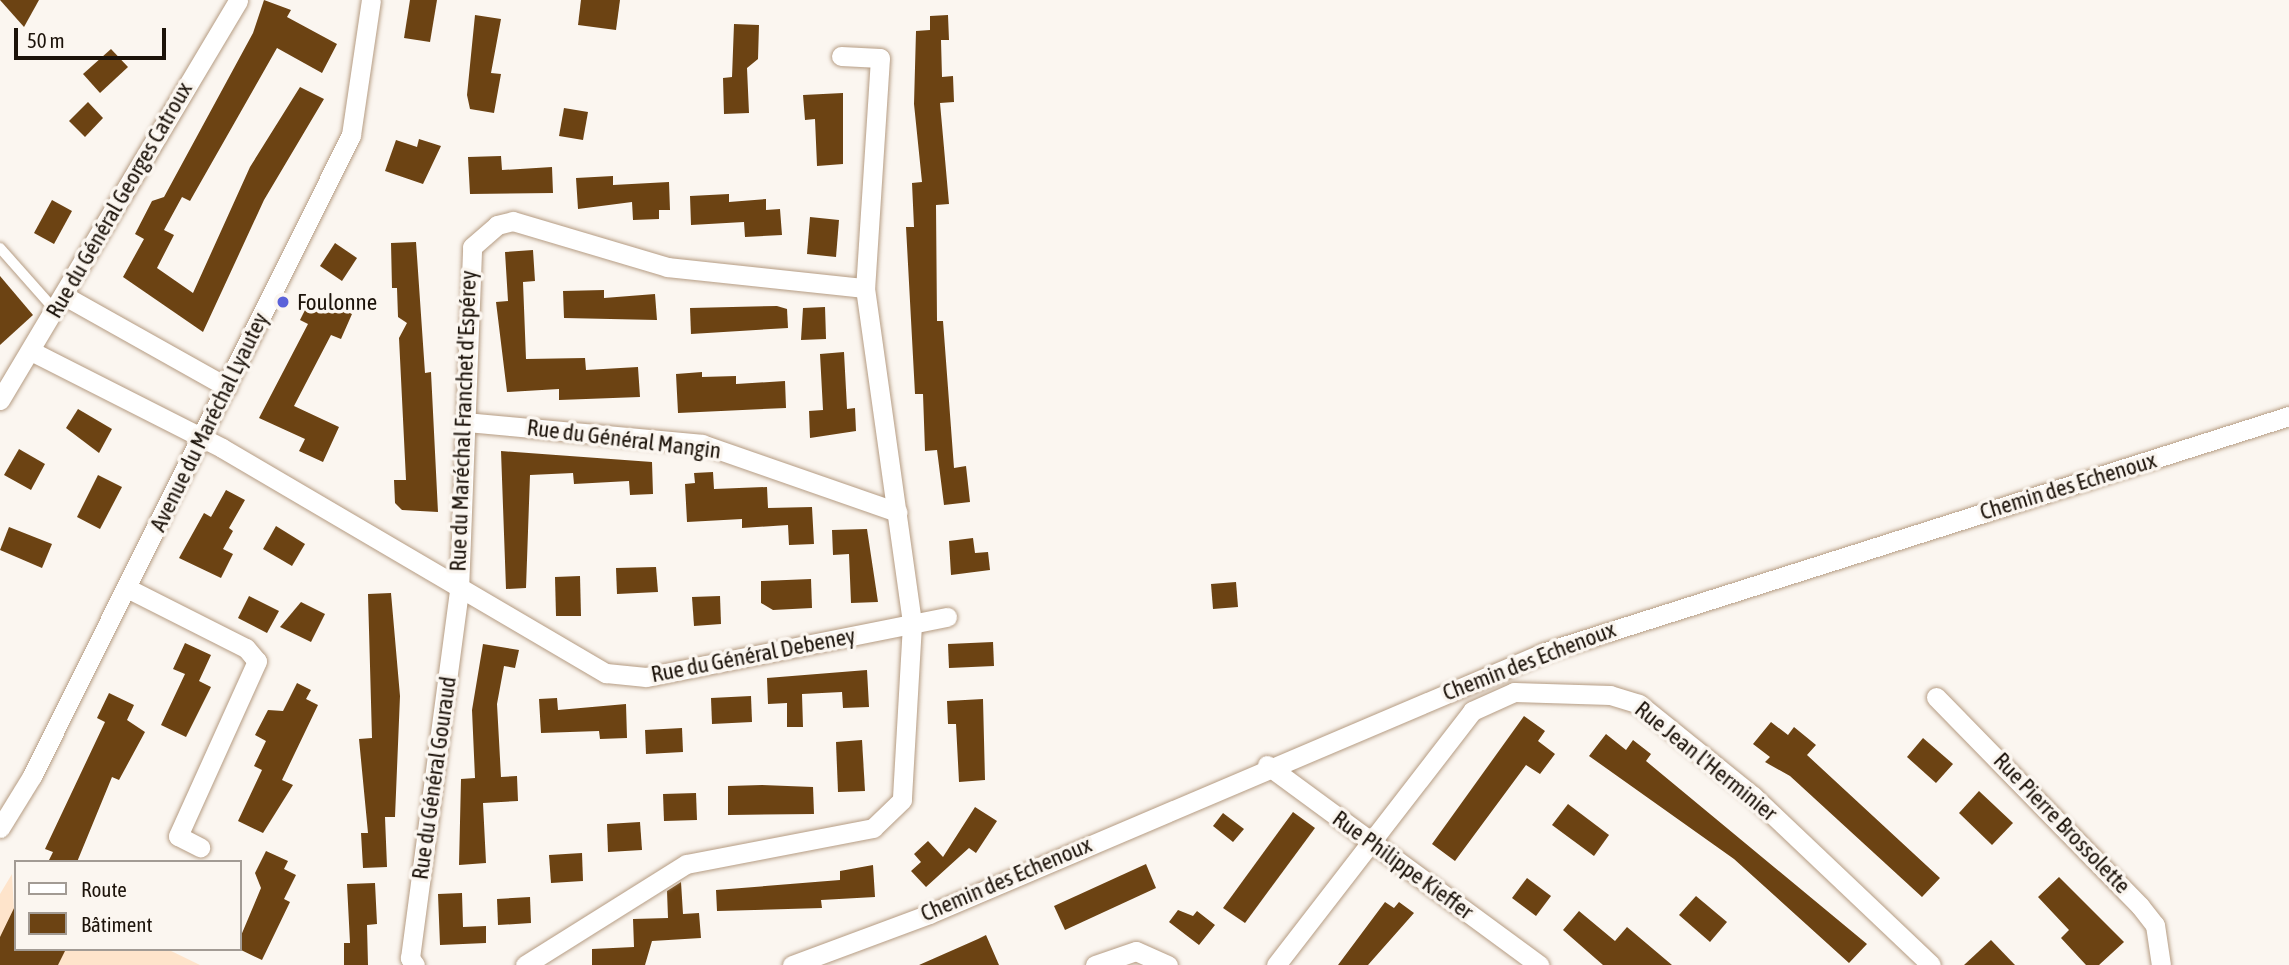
<!DOCTYPE html>
<html>
<head>
<meta charset="utf-8">
<style>
	body { margin:0 }
	#map { position:relative; width:2289px; height:965px; overflow:hidden; background:#fbf6f0; font-family:"Asap Condensed",sans-serif }
	div>[style] { position:absolute }
	[style*='--x'] { left:calc(var(--x)*1px); top:calc(var(--y)*1px); width:calc(var(--w)*1px); rotate:calc(var(--a)*1deg) }
	.built>* { inset:0; background:#fee4cb }
	.building>* { inset:0; background:#6c4313 }
	.roads { filter:drop-shadow(0 0 2px #b59c83) drop-shadow(0 0 2px #b59c83) }
	.lane>* { height:10px; margin:-5px; padding:0 5px; transform-origin:5px; border-radius:5px; background:#fff }
	.street>* { height:19px; margin:-9.5px; padding:0 9.5px; transform-origin:9.5px; border-radius:9.5px; background:#fff }
	.dots>* { width:19px; height:19px; translate:-50% -50%; box-sizing:border-box; border:4px solid #fbf6f0; border-radius:50% }
	span { translate:-50% -50%; white-space:nowrap; text-align:center; line-height:1.15; -webkit-text-stroke:7px #fbf6f0; paint-order:stroke }
	.street-label { font-size:23px; color:#1c130a }
	.poi-label { font-size:23px; color:#1c130a }
	.left { translate:0 -50%; text-align:left }
	.legend { position:absolute; left:14px; top:860px; width:228px; height:91px; box-sizing:border-box; background:#fbf6f0; border:2px solid #a29b94; margin:0; padding:9px 12px; list-style:none; font-size:21px; color:#1c130a }
	.legend li { display:flex; align-items:center; gap:14px; height:35px }
	.legend b { width:35px; border:2px solid #a29b94 }
	.scale { position:absolute; left:14px; top:28px; width:152px; height:32px; box-sizing:border-box; border:4px solid #1c130a; border-top:0; padding-left:9px; font-size:21px; line-height:24px; white-space:nowrap; color:#1c130a; -webkit-text-stroke:5px #fbf6f0; paint-order:stroke }
</style>
</head>
<body>
<div id="map">
	<div class="built">
		<div style="clip-path:polygon(12px 874px,16px 949px,167px 949px,200px 965px,0 965px,0 894px)"></div>
	</div>
	<div class="building">
		<div style="clip-path:polygon(0 0,39px 0,24px 27px)"></div>
		<div style="clip-path:polygon(264px 0,291px 10px,287px 17px,337px 44px,322px 73px,277px 48px,190px 201px,182px 197px,164px 230px,174px 235px,157px 268px,193px 293px,250px 167px,300px 87px,324px 99px,264px 200px,203px 332px,123px 277px,144px 239px,135px 234px,152px 201px,164px 197px,253px 33px)"></div>
		<div style="clip-path:polygon(410px 0,437px 0,430px 42px,404px 38px)"></div>
		<div style="clip-path:polygon(581px 0,620px 0,616px 30px,578px 25px)"></div>
		<div style="clip-path:polygon(475px 15px,501px 19px,491px 73px,501px 74px,494px 113px,470px 109px,467px 95px)"></div>
		<div style="clip-path:polygon(948px 15px,949px 40px,941px 40px,942px 77px,953px 76px,954px 102px,940px 103px,949px 204px,936px 205px,937px 321px,943px 321px,954px 468px,966px 466px,970px 502px,944px 505px,937px 450px,925px 451px,923px 394px,915px 394px,906px 227px,914px 227px,912px 183px,922px 182px,914px 104px,916px 31px,930px 30px,930px 16px)"></div>
		<div style="clip-path:polygon(734px 24px,759px 25px,758px 59px,747px 68px,749px 113px,724px 114px,723px 78px,732px 77px)"></div>
		<div style="clip-path:polygon(111px 49px,128px 67px,100px 93px,83px 74px)"></div>
		<div style="clip-path:polygon(843px 93px,843px 164px,817px 166px,815px 119px,805px 120px,803px 95px)"></div>
		<div style="clip-path:polygon(88px 102px,103px 118px,85px 137px,69px 121px)"></div>
		<div style="clip-path:polygon(564px 108px,588px 112px,583px 140px,559px 136px)"></div>
		<div style="clip-path:polygon(419px 139px,441px 146px,423px 184px,385px 171px,396px 140px,417px 147px)"></div>
		<div style="clip-path:polygon(501px 156px,502px 170px,552px 167px,553px 193px,470px 194px,468px 157px)"></div>
		<div style="clip-path:polygon(613px 176px,613px 185px,669px 182px,670px 210px,659px 210px,659px 219px,633px 220px,632px 202px,578px 209px,576px 178px)"></div>
		<div style="clip-path:polygon(729px 194px,729px 202px,766px 199px,766px 210px,780px 209px,782px 235px,745px 237px,744px 222px,691px 225px,690px 196px)"></div>
		<div style="clip-path:polygon(52px 200px,72px 211px,54px 244px,34px 233px)"></div>
		<div style="clip-path:polygon(810px 217px,839px 220px,836px 257px,807px 254px)"></div>
		<div style="clip-path:polygon(416px 242px,425px 373px,431px 372px,438px 512px,402px 510px,395px 503px,394px 480px,406px 480px,399px 338px,407px 323px,398px 317px,397px 288px,392px 288px,391px 243px)"></div>
		<div style="clip-path:polygon(335px 243px,357px 258px,342px 281px,320px 266px)"></div>
		<div style="clip-path:polygon(533px 250px,535px 281px,523px 282px,526px 359px,585px 358px,586px 370px,638px 367px,640px 397px,559px 400px,559px 389px,507px 392px,496px 302px,508px 301px,505px 252px)"></div>
		<div style="clip-path:polygon(0 276px,33px 315px,0 345px)"></div>
		<div style="clip-path:polygon(604px 290px,604px 298px,655px 294px,657px 320px,564px 318px,563px 291px)"></div>
		<div style="clip-path:polygon(312px 296px,352px 314px,341px 339px,331px 335px,294px 406px,339px 427px,323px 462px,299px 451px,305px 439px,259px 418px,308px 324px,300px 320px)"></div>
		<div style="clip-path:polygon(777px 306px,787px 309px,788px 328px,691px 334px,690px 308px)"></div>
		<div style="clip-path:polygon(825px 307px,826px 339px,801px 340px,803px 308px)"></div>
		<div style="clip-path:polygon(844px 352px,847px 409px,855px 408px,856px 431px,810px 438px,809px 411px,823px 410px,820px 354px)"></div>
		<div style="clip-path:polygon(702px 372px,702px 377px,736px 376px,736px 384px,785px 381px,786px 408px,678px 413px,676px 374px)"></div>
		<div style="clip-path:polygon(78px 409px,112px 429px,99px 453px,66px 428px)"></div>
		<div style="clip-path:polygon(19px 449px,45px 464px,31px 490px,4px 475px)"></div>
		<div style="clip-path:polygon(501px 451px,652px 462px,653px 494px,630px 495px,629px 481px,574px 484px,573px 473px,530px 475px,526px 588px,506px 589px)"></div>
		<div style="clip-path:polygon(713px 472px,714px 489px,767px 487px,768px 508px,812px 507px,814px 544px,789px 545px,788px 525px,742px 528px,742px 519px,687px 522px,685px 484px,695px 483px,694px 473px)"></div>
		<div style="clip-path:polygon(98px 475px,122px 487px,100px 529px,77px 517px)"></div>
		<div style="clip-path:polygon(226px 490px,245px 500px,229px 528px,233px 531px,223px 549px,233px 554px,221px 578px,179px 558px,204px 513px,211px 517px)"></div>
		<div style="clip-path:polygon(276px 526px,305px 544px,292px 566px,263px 549px)"></div>
		<div style="clip-path:polygon(9px 527px,52px 544px,42px 568px,0 550px)"></div>
		<div style="clip-path:polygon(867px 529px,878px 602px,851px 603px,849px 554px,833px 555px,832px 530px)"></div>
		<div style="clip-path:polygon(973px 538px,975px 553px,988px 552px,990px 570px,951px 575px,949px 541px)"></div>
		<div style="clip-path:polygon(656px 567px,658px 592px,617px 594px,616px 568px)"></div>
		<div style="clip-path:polygon(580px 576px,581px 616px,556px 616px,555px 577px)"></div>
		<div style="clip-path:polygon(811px 579px,812px 608px,773px 610px,761px 603px,761px 581px)"></div>
		<div style="clip-path:polygon(1236px 582px,1238px 607px,1213px 609px,1211px 584px)"></div>
		<div style="clip-path:polygon(391px 593px,400px 696px,395px 817px,385px 817px,387px 867px,363px 868px,361px 833px,368px 833px,359px 739px,372px 738px,368px 594px)"></div>
		<div style="clip-path:polygon(249px 596px,279px 611px,267px 633px,238px 618px)"></div>
		<div style="clip-path:polygon(720px 596px,721px 624px,694px 626px,692px 597px)"></div>
		<div style="clip-path:polygon(301px 602px,325px 614px,311px 642px,280px 627px)"></div>
		<div style="clip-path:polygon(993px 642px,994px 666px,949px 668px,948px 644px)"></div>
		<div style="clip-path:polygon(185px 643px,211px 655px,199px 681px,211px 687px,186px 737px,161px 725px,185px 674px,173px 669px)"></div>
		<div style="clip-path:polygon(483px 644px,519px 650px,515px 668px,504px 666px,497px 704px,501px 777px,517px 776px,518px 801px,483px 803px,486px 863px,459px 865px,461px 779px,475px 778px,472px 710px)"></div>
		<div style="clip-path:polygon(867px 670px,869px 707px,843px 708px,842px 692px,802px 694px,803px 727px,787px 727px,787px 703px,768px 704px,767px 678px)"></div>
		<div style="clip-path:polygon(297px 683px,311px 690px,306px 699px,318px 705px,282px 780px,293px 785px,263px 833px,238px 821px,262px 770px,254px 766px,266px 741px,255px 735px,268px 710px,283px 711px)"></div>
		<div style="clip-path:polygon(109px 693px,134px 705px,127px 720px,145px 732px,119px 780px,112px 777px,77px 862px,48px 862px,53px 852px,45px 849px,105px 722px,97px 718px)"></div>
		<div style="clip-path:polygon(751px 696px,752px 722px,712px 724px,711px 698px)"></div>
		<div style="clip-path:polygon(557px 698px,558px 710px,626px 704px,627px 738px,600px 739px,599px 731px,541px 733px,539px 699px)"></div>
		<div style="clip-path:polygon(983px 699px,985px 780px,959px 782px,956px 724px,948px 724px,947px 701px)"></div>
		<div style="clip-path:polygon(1524px 716px,1545px 731px,1538px 741px,1555px 754px,1540px 774px,1526px 765px,1455px 861px,1432px 844px)"></div>
		<div style="clip-path:polygon(1771px 722px,1788px 735px,1794px 727px,1816px 745px,1807px 755px,1940px 878px,1922px 897px,1790px 776px,1765px 762px,1770px 757px,1753px 744px)"></div>
		<div style="clip-path:polygon(682px 728px,683px 752px,646px 754px,645px 730px)"></div>
		<div style="clip-path:polygon(1606px 734px,1626px 750px,1633px 740px,1651px 754px,1646px 761px,1867px 944px,1849px 963px,1734px 859px,1589px 756px)"></div>
		<div style="clip-path:polygon(1923px 738px,1953px 764px,1936px 783px,1907px 757px)"></div>
		<div style="clip-path:polygon(862px 740px,865px 791px,838px 792px,836px 742px)"></div>
		<div style="clip-path:polygon(762px 785px,813px 787px,814px 814px,728px 815px,728px 786px)"></div>
		<div style="clip-path:polygon(1979px 791px,2013px 823px,1992px 845px,1959px 813px)"></div>
		<div style="clip-path:polygon(696px 793px,697px 820px,664px 821px,663px 794px)"></div>
		<div style="clip-path:polygon(1568px 804px,1609px 835px,1594px 856px,1552px 825px)"></div>
		<div style="clip-path:polygon(975px 807px,997px 821px,976px 853px,969px 848px,926px 887px,911px 871px,921px 862px,914px 854px,928px 841px,943px 857px)"></div>
		<div style="clip-path:polygon(1293px 812px,1315px 828px,1245px 923px,1223px 908px)"></div>
		<div style="clip-path:polygon(1223px 813px,1244px 829px,1233px 842px,1213px 826px)"></div>
		<div style="clip-path:polygon(640px 822px,642px 850px,608px 852px,607px 824px)"></div>
		<div style="clip-path:polygon(266px 851px,288px 861px,284px 869px,296px 875px,284px 899px,290px 902px,262px 960px,239px 949px,240px 938px,261px 888px,255px 873px)"></div>
		<div style="clip-path:polygon(582px 853px,583px 881px,551px 883px,549px 855px)"></div>
		<div style="clip-path:polygon(1146px 864px,1156px 888px,1065px 930px,1054px 906px)"></div>
		<div style="clip-path:polygon(873px 865px,875px 897px,821px 900px,822px 908px,717px 911px,716px 890px,840px 880px,840px 871px)"></div>
		<div style="clip-path:polygon(2059px 877px,2124px 942px,2099px 965px,2086px 965px,2061px 938px,2069px 930px,2038px 897px)"></div>
		<div style="clip-path:polygon(1527px 878px,1551px 896px,1536px 916px,1512px 898px)"></div>
		<div style="clip-path:polygon(681px 882px,683px 914px,699px 913px,701px 938px,652px 941px,645px 965px,592px 965px,592px 949px,634px 947px,633px 919px,668px 918px,667px 891px)"></div>
		<div style="clip-path:polygon(375px 883px,377px 924px,367px 925px,368px 965px,344px 965px,344px 943px,350px 943px,347px 884px)"></div>
		<div style="clip-path:polygon(462px 893px,463px 927px,486px 926px,486px 943px,440px 945px,438px 894px)"></div>
		<div style="clip-path:polygon(1696px 896px,1727px 922px,1710px 942px,1679px 915px)"></div>
		<div style="clip-path:polygon(530px 897px,531px 923px,498px 925px,497px 899px)"></div>
		<div style="clip-path:polygon(1385px 902px,1394px 908px,1399px 902px,1414px 913px,1368px 965px,1338px 965px)"></div>
		<div style="clip-path:polygon(16px 904px,16px 949px,66px 949px,58px 965px,0 965px,0 937px)"></div>
		<div style="clip-path:polygon(1178px 910px,1193px 916px,1197px 911px,1215px 925px,1199px 945px,1169px 922px)"></div>
		<div style="clip-path:polygon(1579px 911px,1615px 941px,1627px 927px,1672px 965px,1603px 965px,1563px 930px)"></div>
		<div style="clip-path:polygon(986px 935px,999px 965px,919px 965px,978px 939px)"></div>
		<div style="clip-path:polygon(1991px 940px,2015px 965px,1964px 965px)"></div>
	</div>
	<div class="roads">
		<div class="lane">
			<div style="--x:0;--y:248;--w:81;--a:48.5"></div>
		</div>
		<div class="street">
			<div style="--x:841;--y:56;--w:39;--a:3"></div>
			<div style="--x:880;--y:58;--w:230;--a:93.7"></div>
			<div style="--x:63;--y:295;--w:188;--a:29.3"></div>
			<div style="--x:31;--y:351;--w:214;--a:26.9"></div>
			<div style="--x:222;--y:448;--w:445;--a:30.4"></div>
			<div style="--x:606;--y:673;--w:40;--a:5.7"></div>
			<div style="--x:646;--y:677;--w:307;--a:-11.3"></div>
			<div style="--x:0;--y:400;--w:465;--a:-59.2"></div>
			<div style="--x:466;--y:422;--w:237;--a:5.3"></div>
			<div style="--x:702;--y:444;--w:207;--a:19.2"></div>
			<div style="--x:127;--y:588;--w:133;--a:26.8"></div>
			<div style="--x:246;--y:648;--w:17;--a:50"></div>
			<div style="--x:257;--y:661;--w:192;--a:114.3"></div>
			<div style="--x:178;--y:836;--w:25;--a:27"></div>
			<div style="--x:1936;--y:697;--w:292;--a:45.7"></div>
			<div style="--x:2140;--y:906;--w:24;--a:52"></div>
			<div style="--x:2155;--y:925;--w:40;--a:81.5"></div>
			<div style="--x:1267;--y:765;--w:338;--a:36.3"></div>
			<div style="--x:0;--y:828;--w:61;--a:-58.4"></div>
			<div style="--x:32;--y:776;--w:716;--a:-63.54"></div>
			<div style="--x:351;--y:135;--w:136;--a:-81.6"></div>
			<div style="--x:415;--y:965;--w:9;--a:-126"></div>
			<div style="--x:410;--y:958;--w:371;--a:-82.4"></div>
			<div style="--x:459;--y:590;--w:343;--a:-87.8"></div>
			<div style="--x:472;--y:247;--w:33;--a:-41"></div>
			<div style="--x:497;--y:225;--w:16;--a:-14"></div>
			<div style="--x:513;--y:221;--w:161;--a:16.6"></div>
			<div style="--x:667;--y:267;--w:199;--a:6.1"></div>
			<div style="--x:865;--y:288;--w:339;--a:82"></div>
			<div style="--x:912;--y:624;--w:176;--a:93.3"></div>
			<div style="--x:902;--y:800;--w:40;--a:136"></div>
			<div style="--x:873;--y:828;--w:190;--a:169.1"></div>
			<div style="--x:686;--y:864;--w:190;--a:147.9"></div>
			<div style="--x:792;--y:965;--w:146;--a:-20.4"></div>
			<div style="--x:929;--y:914;--w:669;--a:-23.04"></div>
			<div style="--x:1545;--y:652;--w:781;--a:-17.6"></div>
			<div style="--x:1095;--y:965;--w:43;--a:-18.9"></div>
			<div style="--x:1136;--y:951;--w:35;--a:24"></div>
			<div style="--x:1276;--y:965;--w:321;--a:-52.3"></div>
			<div style="--x:1472;--y:711;--w:46;--a:-24.3"></div>
			<div style="--x:1514;--y:692;--w:96;--a:1.8"></div>
			<div style="--x:1610;--y:695;--w:30;--a:17"></div>
			<div style="--x:1639;--y:704;--w:146;--a:38.9"></div>
			<div style="--x:1753;--y:796;--w:245;--a:43.5"></div>
		</div>
	</div>
	<div class="dots">
		<div style="left:283px;top:302px;background:#5a61d9"></div>
	</div>
	<div class="street-label">
		<span style="left:119px;top:200px;rotate:-60deg">Rue du Général Georges Catroux</span>
		<span style="left:463px;top:421px;rotate:-88deg">Rue du Maréchal Franchet d'Espérey</span>
		<span style="left:209px;top:422px;rotate:-64deg">Avenue du Maréchal Lyautey</span>
		<span style="left:624px;top:439px;rotate:7deg">Rue du Général Mangin</span>
		<span style="left:2068px;top:486px;rotate:-17deg">Chemin des Echenoux</span>
		<span style="left:753px;top:655px;rotate:-11deg">Rue du Général Debeney</span>
		<span style="left:1529px;top:661px;rotate:-21deg">Chemin des Echenoux</span>
		<span style="left:1706px;top:761px;rotate:39deg">Rue Jean l'Herminier</span>
		<span style="left:434px;top:778px;rotate:-82deg">Rue du Général Gouraud</span>
		<span style="left:2062px;top:823px;rotate:46deg">Rue Pierre Brossolette</span>
		<span style="left:1403px;top:865px;rotate:36deg">Rue Philippe Kieffer</span>
		<span style="left:1006px;top:879px;rotate:-23deg">Chemin des Echenoux</span>
	</div>
	<div class="poi-label">
		<span class="left" style="left:297px;top:302px">Foulonne</span>
	</div>
	<ul class="legend">
	<li><b style="height:9px;background:#fff"></b>Route</li>
	<li><b style="height:19px;background:#6c4313"></b>Bâtiment</li>
	</ul>
	<div class="scale">50 m</div>
</div>
</body>
</html>
